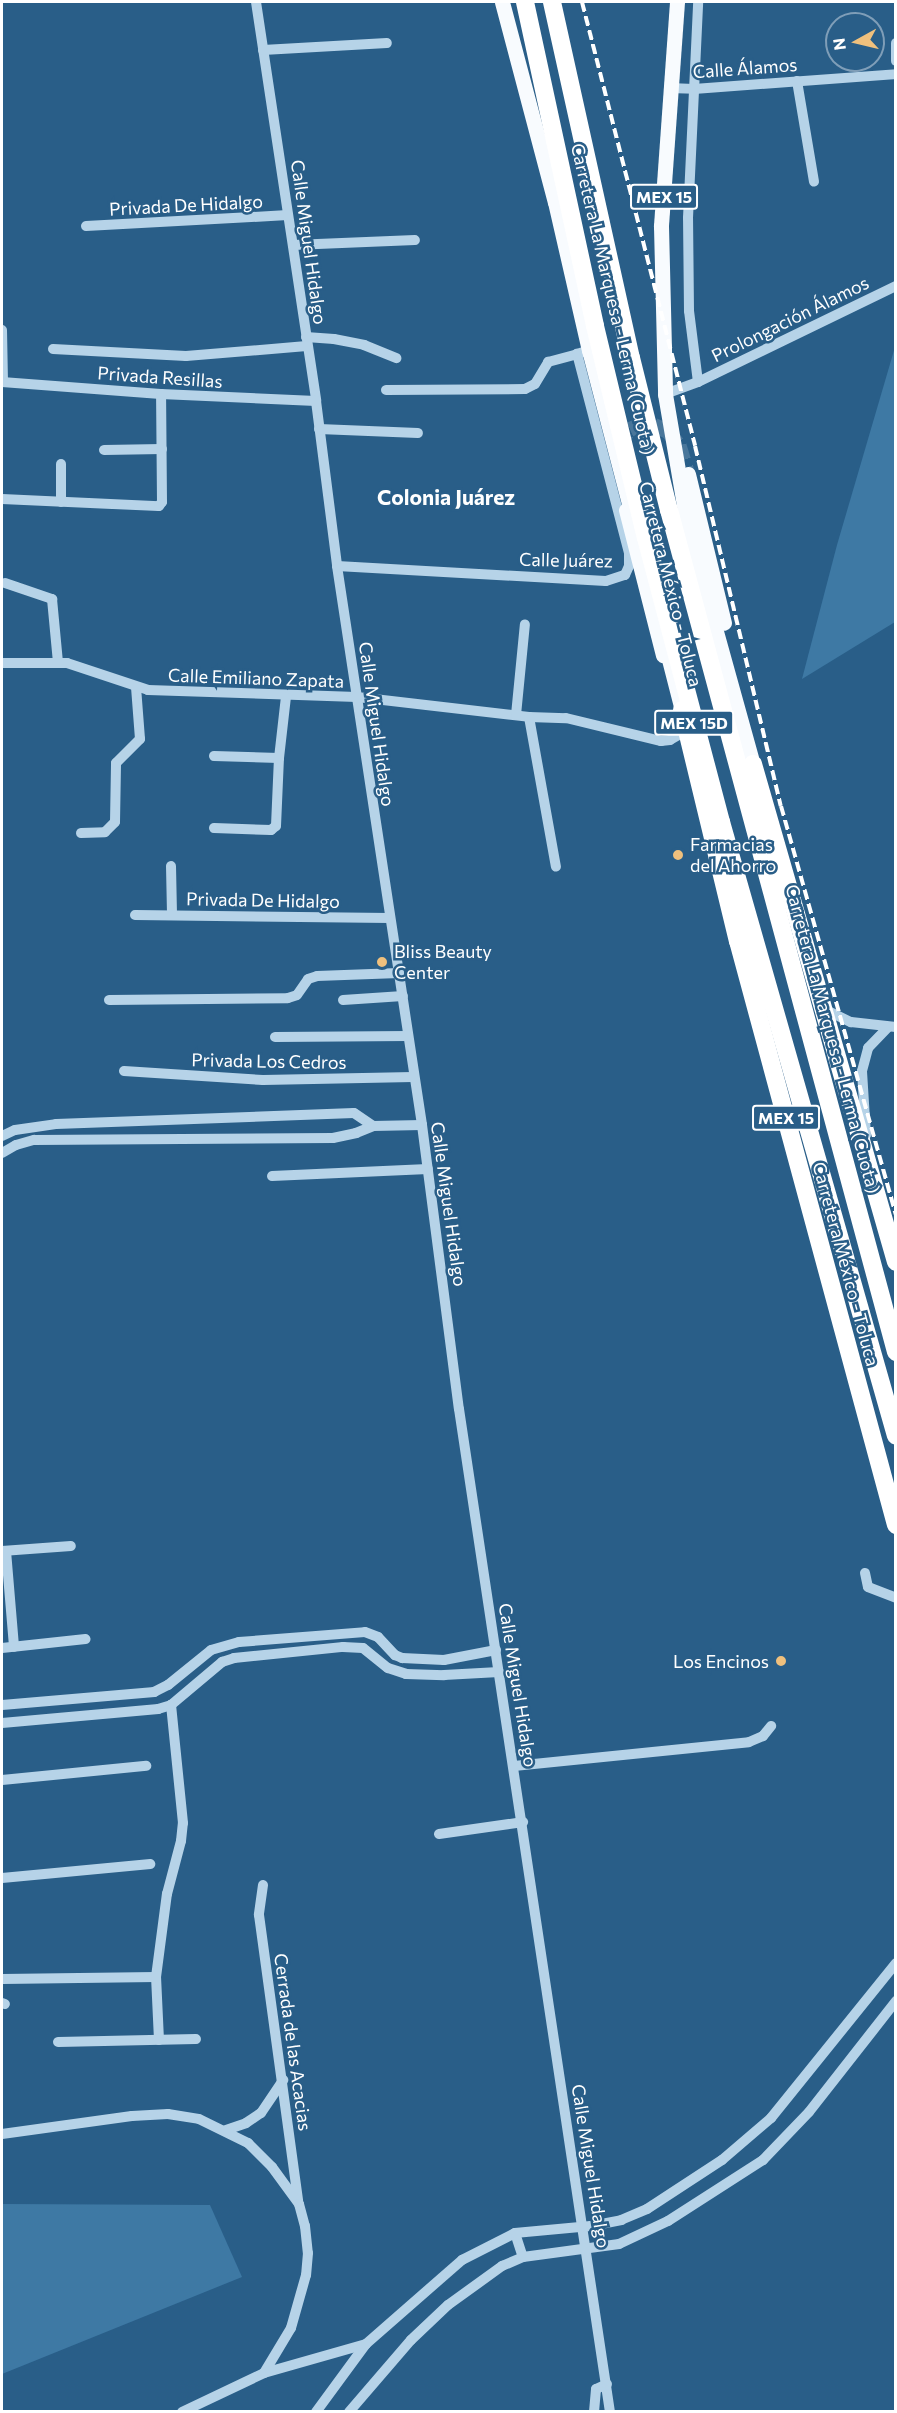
<!DOCTYPE html>
<html>
<head>
<meta charset="utf-8">
<style>
	body { margin:0 }
	#map { position:relative; width:897px; height:2413px; overflow:hidden; background:#295e88; font-family:Commissioner,sans-serif }
	div>[style] { position:absolute }
	[style*='--x'] { left:calc(var(--x)*1px); top:calc(var(--y)*1px); width:calc(var(--w)*1px); rotate:calc(var(--a)*1deg) }
	.green>* { inset:0; background:#3e79a4 }
	.major-tunnel>* { height:15px; margin-top:-7.5px; transform-origin:0; background:repeating-linear-gradient(90deg,#49769a 0 15px,transparent 0 23px) }
	.minor>* { height:10px; margin:-5px; padding:0 5px; transform-origin:5px; border-radius:5px; background:#b6d3e8 }
	.major>* { height:15px; margin:-7.5px; padding:0 7.5px; transform-origin:7.5px; border-radius:7.5px; background:#f8fbfe }
	.highway>* { height:18px; margin:-9px; padding:0 9px; transform-origin:9px; border-radius:9px; background:#fff }
	.rail>* { height:4px; margin-top:-2px; transform-origin:0; background:repeating-linear-gradient(90deg,#fff 0 10px,transparent 0 14.5px) }
	.highway-bridge>* { height:18px; margin:-9px; padding:0 9px; transform-origin:9px; border-radius:9px; background:#fff }
	.dots>* { width:16px; height:16px; translate:-50% -50%; box-sizing:border-box; border:3px solid #295e88; border-radius:50% }
	span { translate:-50% -50%; white-space:nowrap; text-align:center; line-height:1.15; -webkit-text-stroke:5px #295e88; paint-order:stroke }
	.shield-label span { padding:2px 4px; background:#295e88; border:2px solid; border-radius:4px; -webkit-text-stroke-width:0 }
	.shield-label { font-size:16px; color:#fff; font-weight:700 }
	.street-label { font-size:18px; color:#fff }
	.poi-label { font-size:18px; color:#fff }
	.left { translate:0 -50%; text-align:left }
	.right { translate:-100% -50%; text-align:right }
	.quarter-label { font-size:21px; color:#fff; font-weight:700 }
	.frame { position:absolute; inset:0; border:3px solid #fff; pointer-events:none }
	.north { position:absolute; left:825px; top:12px; width:60px; height:60px; box-sizing:border-box; background:#295e88; border:2px solid #7f9eb8; border-radius:50%; rotate:262deg; font-size:16px; font-weight:700; line-height:24px; text-align:center; color:#fff }
	.north::after { content:''; display:block; margin:auto; width:21px; height:27px; background:#efc07d; clip-path:polygon(50% 0,100% 100%,50% 72%,0 100%) }
</style>
</head>
<body>
<div id="map">
	<div class="green">
		<div style="clip-path:polygon(895px 347px,895px 622px,802px 679px,837px 545px)"></div>
		<div style="clip-path:polygon(2px 2204px,210px 2205px,242px 2277px,2px 2374px)"></div>
	</div>
	<div class="major-tunnel">
		<div style="--x:617;--y:443;--w:19;--a:-47"></div>
		<div style="--x:630;--y:429;--w:12;--a:-24"></div>
		<div style="--x:641;--y:424;--w:13;--a:4"></div>
		<div style="--x:654;--y:425;--w:15;--a:23"></div>
		<div style="--x:668;--y:431;--w:18;--a:52"></div>
		<div style="--x:679;--y:445;--w:30;--a:73"></div>
	</div>
	<div class="minor">
		<div style="--x:256;--y:2;--w:403;--a:81.4"></div>
		<div style="--x:316;--y:401;--w:166;--a:82.7"></div>
		<div style="--x:337;--y:566;--w:565;--a:81.35"></div>
		<div style="--x:422;--y:1125;--w:286;--a:82.6"></div>
		<div style="--x:459;--y:1409;--w:1014;--a:81.44"></div>
		<div style="--x:896;--y:43;--w:18;--a:90"></div>
		<div style="--x:263;--y:50;--w:124;--a:-3.2"></div>
		<div style="--x:797;--y:81;--w:102;--a:80.4"></div>
		<div style="--x:669;--y:88;--w:25;--a:2"></div>
		<div style="--x:694;--y:89;--w:203;--a:-4.2"></div>
		<div style="--x:86;--y:226;--w:202;--a:-3.1"></div>
		<div style="--x:293;--y:245;--w:122;--a:-2.3"></div>
		<div style="--x:2;--y:330;--w:52;--a:88.9"></div>
		<div style="--x:306;--y:337;--w:28;--a:4"></div>
		<div style="--x:334;--y:339;--w:31;--a:11"></div>
		<div style="--x:364;--y:345;--w:35;--a:22"></div>
		<div style="--x:53;--y:349;--w:133;--a:3"></div>
		<div style="--x:186;--y:356;--w:121;--a:-4.7"></div>
		<div style="--x:2;--y:382;--w:159;--a:4.3"></div>
		<div style="--x:161;--y:394;--w:155;--a:2.6"></div>
		<div style="--x:698;--y:382;--w:72;--a:-97.2"></div>
		<div style="--x:689;--y:311;--w:93;--a:-90.6"></div>
		<div style="--x:688;--y:218;--w:216;--a:-87.3"></div>
		<div style="--x:386;--y:390;--w:139;--a:-0.4"></div>
		<div style="--x:525;--y:389;--w:11;--a:-27"></div>
		<div style="--x:535;--y:384;--w:26;--a:-59"></div>
		<div style="--x:548;--y:362;--w:30;--a:-15"></div>
		<div style="--x:665;--y:394;--w:35;--a:-20"></div>
		<div style="--x:698;--y:382;--w:220;--a:-25.9"></div>
		<div style="--x:319;--y:429;--w:99;--a:2.3"></div>
		<div style="--x:104;--y:450;--w:58;--a:-1"></div>
		<div style="--x:2;--y:499;--w:157;--a:2.6"></div>
		<div style="--x:159;--y:506;--w:5;--a:-53"></div>
		<div style="--x:162;--y:502;--w:108;--a:-90.5"></div>
		<div style="--x:61;--y:502;--w:38;--a:-90"></div>
		<div style="--x:337;--y:566;--w:269;--a:3.2"></div>
		<div style="--x:606;--y:581;--w:20;--a:-18"></div>
		<div style="--x:625;--y:575;--w:10;--a:-66"></div>
		<div style="--x:629;--y:566;--w:13;--a:-90"></div>
		<div style="--x:629;--y:553;--w:206;--a:-104.6"></div>
		<div style="--x:577;--y:354;--w:13;--a:-18"></div>
		<div style="--x:5;--y:583;--w:50;--a:18.8"></div>
		<div style="--x:52;--y:599;--w:63;--a:84.6"></div>
		<div style="--x:2;--y:663;--w:65;--a:0"></div>
		<div style="--x:67;--y:663;--w:85;--a:18.4"></div>
		<div style="--x:148;--y:690;--w:209;--a:1.9"></div>
		<div style="--x:357;--y:697;--w:173;--a:6.6"></div>
		<div style="--x:529;--y:717;--w:37;--a:2"></div>
		<div style="--x:566;--y:718;--w:98;--a:13.6"></div>
		<div style="--x:661;--y:741;--w:9;--a:-6"></div>
		<div style="--x:670;--y:740;--w:20;--a:-30"></div>
		<div style="--x:516;--y:715;--w:91;--a:-84.4"></div>
		<div style="--x:529;--y:717;--w:152;--a:79.8"></div>
		<div style="--x:214;--y:756;--w:65;--a:1.8"></div>
		<div style="--x:214;--y:828;--w:57;--a:2"></div>
		<div style="--x:271;--y:830;--w:6;--a:-39"></div>
		<div style="--x:276;--y:826;--w:68;--a:-87.5"></div>
		<div style="--x:279;--y:758;--w:61;--a:-83.5"></div>
		<div style="--x:81;--y:833;--w:24;--a:-2"></div>
		<div style="--x:105;--y:832;--w:14;--a:-45"></div>
		<div style="--x:115;--y:822;--w:59;--a:-89"></div>
		<div style="--x:116;--y:763;--w:34;--a:-45"></div>
		<div style="--x:140;--y:739;--w:52;--a:-94.4"></div>
		<div style="--x:171;--y:866;--w:49;--a:88.8"></div>
		<div style="--x:135;--y:915;--w:255;--a:0.7"></div>
		<div style="--x:109;--y:1000;--w:179;--a:-0.6"></div>
		<div style="--x:288;--y:998;--w:9;--a:-18"></div>
		<div style="--x:297;--y:995;--w:19;--a:-55"></div>
		<div style="--x:308;--y:979;--w:9;--a:-18"></div>
		<div style="--x:317;--y:976;--w:82;--a:-2.1"></div>
		<div style="--x:343;--y:1000;--w:60;--a:-3.8"></div>
		<div style="--x:824;--y:1009;--w:30;--a:26"></div>
		<div style="--x:851;--y:1022;--w:45;--a:6.3"></div>
		<div style="--x:275;--y:1037;--w:133;--a:-0.4"></div>
		<div style="--x:124;--y:1071;--w:139;--a:3.7"></div>
		<div style="--x:263;--y:1080;--w:150;--a:-1.1"></div>
		<div style="--x:866;--y:1135;--w:64;--a:-93.6"></div>
		<div style="--x:862;--y:1071;--w:24;--a:-75"></div>
		<div style="--x:868;--y:1048;--w:29;--a:-46"></div>
		<div style="--x:2;--y:1136;--w:14;--a:-25"></div>
		<div style="--x:15;--y:1130;--w:41;--a:-8.3"></div>
		<div style="--x:56;--y:1124;--w:298;--a:-2.1"></div>
		<div style="--x:354;--y:1113;--w:23;--a:34"></div>
		<div style="--x:2;--y:1153;--w:16;--a:-30"></div>
		<div style="--x:16;--y:1145;--w:19;--a:-16"></div>
		<div style="--x:34;--y:1140;--w:299;--a:-0.4"></div>
		<div style="--x:333;--y:1138;--w:24;--a:-12"></div>
		<div style="--x:356;--y:1133;--w:18;--a:-22"></div>
		<div style="--x:373;--y:1126;--w:49;--a:-1.2"></div>
		<div style="--x:272;--y:1176;--w:156;--a:-2.6"></div>
		<div style="--x:2;--y:1551;--w:69;--a:-4.1"></div>
		<div style="--x:6;--y:1551;--w:96;--a:85.2"></div>
		<div style="--x:865;--y:1573;--w:14;--a:78"></div>
		<div style="--x:868;--y:1587;--w:30;--a:21"></div>
		<div style="--x:2;--y:1648;--w:84;--a:-6.1"></div>
		<div style="--x:2;--y:1705;--w:153;--a:-4.9"></div>
		<div style="--x:154;--y:1692;--w:16;--a:-27"></div>
		<div style="--x:168;--y:1685;--w:55;--a:-39.1"></div>
		<div style="--x:211;--y:1650;--w:29;--a:-16"></div>
		<div style="--x:239;--y:1642;--w:126;--a:-4.5"></div>
		<div style="--x:365;--y:1632;--w:14;--a:21"></div>
		<div style="--x:378;--y:1637;--w:25;--a:47"></div>
		<div style="--x:395;--y:1655;--w:8;--a:23"></div>
		<div style="--x:402;--y:1658;--w:42;--a:2.7"></div>
		<div style="--x:444;--y:1660;--w:53;--a:-10.9"></div>
		<div style="--x:2;--y:1723;--w:157;--a:-5.1"></div>
		<div style="--x:158;--y:1709;--w:14;--a:-17"></div>
		<div style="--x:171;--y:1705;--w:67;--a:-40.1"></div>
		<div style="--x:222;--y:1662;--w:13;--a:-18"></div>
		<div style="--x:234;--y:1658;--w:110;--a:-5.8"></div>
		<div style="--x:343;--y:1647;--w:20;--a:3"></div>
		<div style="--x:363;--y:1648;--w:32;--a:39"></div>
		<div style="--x:388;--y:1668;--w:19;--a:18"></div>
		<div style="--x:406;--y:1674;--w:38;--a:2"></div>
		<div style="--x:444;--y:1675;--w:55;--a:-3.1"></div>
		<div style="--x:514;--y:1766;--w:236;--a:-5.8"></div>
		<div style="--x:749;--y:1742;--w:15;--a:-23"></div>
		<div style="--x:763;--y:1736;--w:13;--a:-51"></div>
		<div style="--x:2;--y:1780;--w:145;--a:-5.6"></div>
		<div style="--x:439;--y:1834;--w:85;--a:-8.1"></div>
		<div style="--x:2;--y:1878;--w:149;--a:-5.4"></div>
		<div style="--x:263;--y:1885;--w:30;--a:98"></div>
		<div style="--x:259;--y:1915;--w:288;--a:82.2"></div>
		<div style="--x:2;--y:1979;--w:154;--a:-0.7"></div>
		<div style="--x:2;--y:2003;--w:3;--a:18"></div>
		<div style="--x:159;--y:2040;--w:63;--a:-92.7"></div>
		<div style="--x:156;--y:1977;--w:84;--a:-82.5"></div>
		<div style="--x:167;--y:1894;--w:55;--a:-75.2"></div>
		<div style="--x:181;--y:1841;--w:18;--a:-84"></div>
		<div style="--x:183;--y:1823;--w:119;--a:-95.8"></div>
		<div style="--x:58;--y:2042;--w:138;--a:-1.2"></div>
		<div style="--x:226;--y:2130;--w:21;--a:-19"></div>
		<div style="--x:246;--y:2123;--w:18;--a:-34"></div>
		<div style="--x:261;--y:2113;--w:40;--a:-56"></div>
		<div style="--x:2;--y:2134;--w:131;--a:-7.9"></div>
		<div style="--x:132;--y:2116;--w:36;--a:-3"></div>
		<div style="--x:168;--y:2114;--w:31;--a:9"></div>
		<div style="--x:199;--y:2119;--w:55;--a:26.1"></div>
		<div style="--x:248;--y:2143;--w:34;--a:45"></div>
		<div style="--x:272;--y:2167;--w:46;--a:53.9"></div>
		<div style="--x:299;--y:2204;--w:23;--a:75"></div>
		<div style="--x:305;--y:2226;--w:27;--a:84"></div>
		<div style="--x:308;--y:2253;--w:22;--a:95"></div>
		<div style="--x:306;--y:2275;--w:55;--a:105.8"></div>
		<div style="--x:291;--y:2328;--w:52;--a:121"></div>
		<div style="--x:515;--y:2233;--w:25;--a:72"></div>
		<div style="--x:182;--y:2412;--w:91;--a:-25.4"></div>
		<div style="--x:264;--y:2373;--w:106;--a:-15.9"></div>
		<div style="--x:316;--y:2412;--w:84;--a:-53.7"></div>
		<div style="--x:366;--y:2344;--w:128;--a:-41.2"></div>
		<div style="--x:462;--y:2260;--w:59;--a:-27"></div>
		<div style="--x:515;--y:2233;--w:76;--a:-5.3"></div>
		<div style="--x:591;--y:2226;--w:31;--a:-11"></div>
		<div style="--x:621;--y:2220;--w:28;--a:-23"></div>
		<div style="--x:647;--y:2209;--w:90;--a:-33.2"></div>
		<div style="--x:722;--y:2160;--w:65;--a:-40.6"></div>
		<div style="--x:771;--y:2118;--w:199;--a:-51.1"></div>
		<div style="--x:349;--y:2412;--w:95;--a:-49.3"></div>
		<div style="--x:411;--y:2340;--w:51;--a:-43.4"></div>
		<div style="--x:448;--y:2305;--w:67;--a:-35.8"></div>
		<div style="--x:502;--y:2266;--w:23;--a:-23"></div>
		<div style="--x:523;--y:2257;--w:97;--a:-7.7"></div>
		<div style="--x:619;--y:2244;--w:54;--a:-25.1"></div>
		<div style="--x:668;--y:2221;--w:113;--a:-32.7"></div>
		<div style="--x:763;--y:2160;--w:66;--a:-46.2"></div>
		<div style="--x:809;--y:2112;--w:141;--a:-51.9"></div>
		<div style="--x:594;--y:2412;--w:23;--a:-85"></div>
		<div style="--x:596;--y:2389;--w:12;--a:-24"></div>
	</div>
	<div class="major">
		<div style="--x:502;--y:2;--w:207;--a:75.2"></div>
		<div style="--x:555;--y:202;--w:152;--a:77.1"></div>
		<div style="--x:589;--y:350;--w:175;--a:75.4"></div>
		<div style="--x:677;--y:2;--w:225;--a:94.1"></div>
		<div style="--x:661;--y:226;--w:168;--a:88.6"></div>
		<div style="--x:665;--y:394;--w:142;--a:80.3"></div>
		<div style="--x:689;--y:534;--w:239;--a:74.5"></div>
		<div style="--x:688;--y:474;--w:153;--a:76.4"></div>
		<div style="--x:626;--y:510;--w:150;--a:75.7"></div>
		<div style="--x:665;--y:644;--w:68;--a:75.6"></div>
	</div>
	<div class="highway">
		<div style="--x:682;--y:710;--w:238;--a:76.4"></div>
		<div style="--x:738;--y:941;--w:605;--a:74.86"></div>
		<div style="--x:753;--y:764;--w:518;--a:73.98"></div>
	</div>
	<div class="rail">
		<div style="--x:582;--y:2;--w:458;--a:75.7"></div>
		<div style="--x:695;--y:446;--w:370;--a:76.6"></div>
		<div style="--x:781;--y:806;--w:425;--a:74.3"></div>
	</div>
	<div class="highway-bridge">
		<div style="--x:525;--y:2;--w:331;--a:77.8"></div>
		<div style="--x:595;--y:326;--w:218;--a:76.5"></div>
		<div style="--x:646;--y:538;--w:294;--a:75.2"></div>
		<div style="--x:721;--y:822;--w:638;--a:74.09"></div>
		<div style="--x:552;--y:2;--w:365;--a:77.5"></div>
		<div style="--x:631;--y:358;--w:157;--a:76"></div>
		<div style="--x:669;--y:510;--w:872;--a:74.91"></div>
	</div>
	<div class="dots">
		<div style="left:678px;top:855px;background:#efc07d"></div>
		<div style="left:382px;top:962px;background:#efc07d"></div>
		<div style="left:781px;top:1661px;background:#efc07d"></div>
	</div>
	<div class="shield-label">
		<span style="left:664px;top:197px">MEX 15</span>
		<span style="left:694px;top:723px">MEX 15D</span>
		<span style="left:786px;top:1118px">MEX 15</span>
	</div>
	<div class="street-label">
		<span style="left:745px;top:68px;rotate:-4deg">Calle Álamos</span>
		<span style="left:186px;top:205px;rotate:-3deg">Privada De Hidalgo</span>
		<span style="left:309px;top:242px;rotate:82deg">Calle Miguel Hidalgo</span>
		<span style="left:613px;top:299px;rotate:77deg">Carretera La Marquesa - Lerma (Cuota)</span>
		<span style="left:790px;top:319px;rotate:-26deg">Prolongación Álamos</span>
		<span style="left:160px;top:377px;rotate:4deg">Privada Resillas</span>
		<span style="left:566px;top:560px;rotate:1deg">Calle Juárez</span>
		<span style="left:671px;top:584px;rotate:76deg">Carretera México - Toluca</span>
		<span style="left:256px;top:678px;rotate:2deg">Calle Emiliano Zapata</span>
		<span style="left:377px;top:724px;rotate:82deg">Calle Miguel Hidalgo</span>
		<span style="left:263px;top:900px;rotate:1deg">Privada De Hidalgo</span>
		<span style="left:833px;top:1039px;rotate:75deg">Carretera La Marquesa - Lerma (Cuota)</span>
		<span style="left:269px;top:1061px;rotate:1deg">Privada Los Cedros</span>
		<span style="left:449px;top:1204px;rotate:82deg">Calle Miguel Hidalgo</span>
		<span style="left:846px;top:1264px;rotate:75deg">Carretera México - Toluca</span>
		<span style="left:518px;top:1685px;rotate:81deg">Calle Miguel Hidalgo</span>
		<span style="left:293px;top:2042px;rotate:82deg">Cerrada de las Acacias</span>
		<span style="left:591px;top:2166px;rotate:81deg">Calle Miguel Hidalgo</span>
	</div>
	<div class="poi-label">
		<span class="left" style="left:690px;top:855px">Farmacias<br>del Ahorro</span>
		<span class="left" style="left:394px;top:962px">Bliss Beauty<br>Center</span>
		<span class="right" style="left:769px;top:1661px">Los Encinos</span>
	</div>
	<div class="quarter-label">
		<span style="left:446px;top:497px">Colonia Juárez</span>
	</div>
	<div class="frame"></div>
	<div class="north">N</div>
</div>
</body>
</html>
